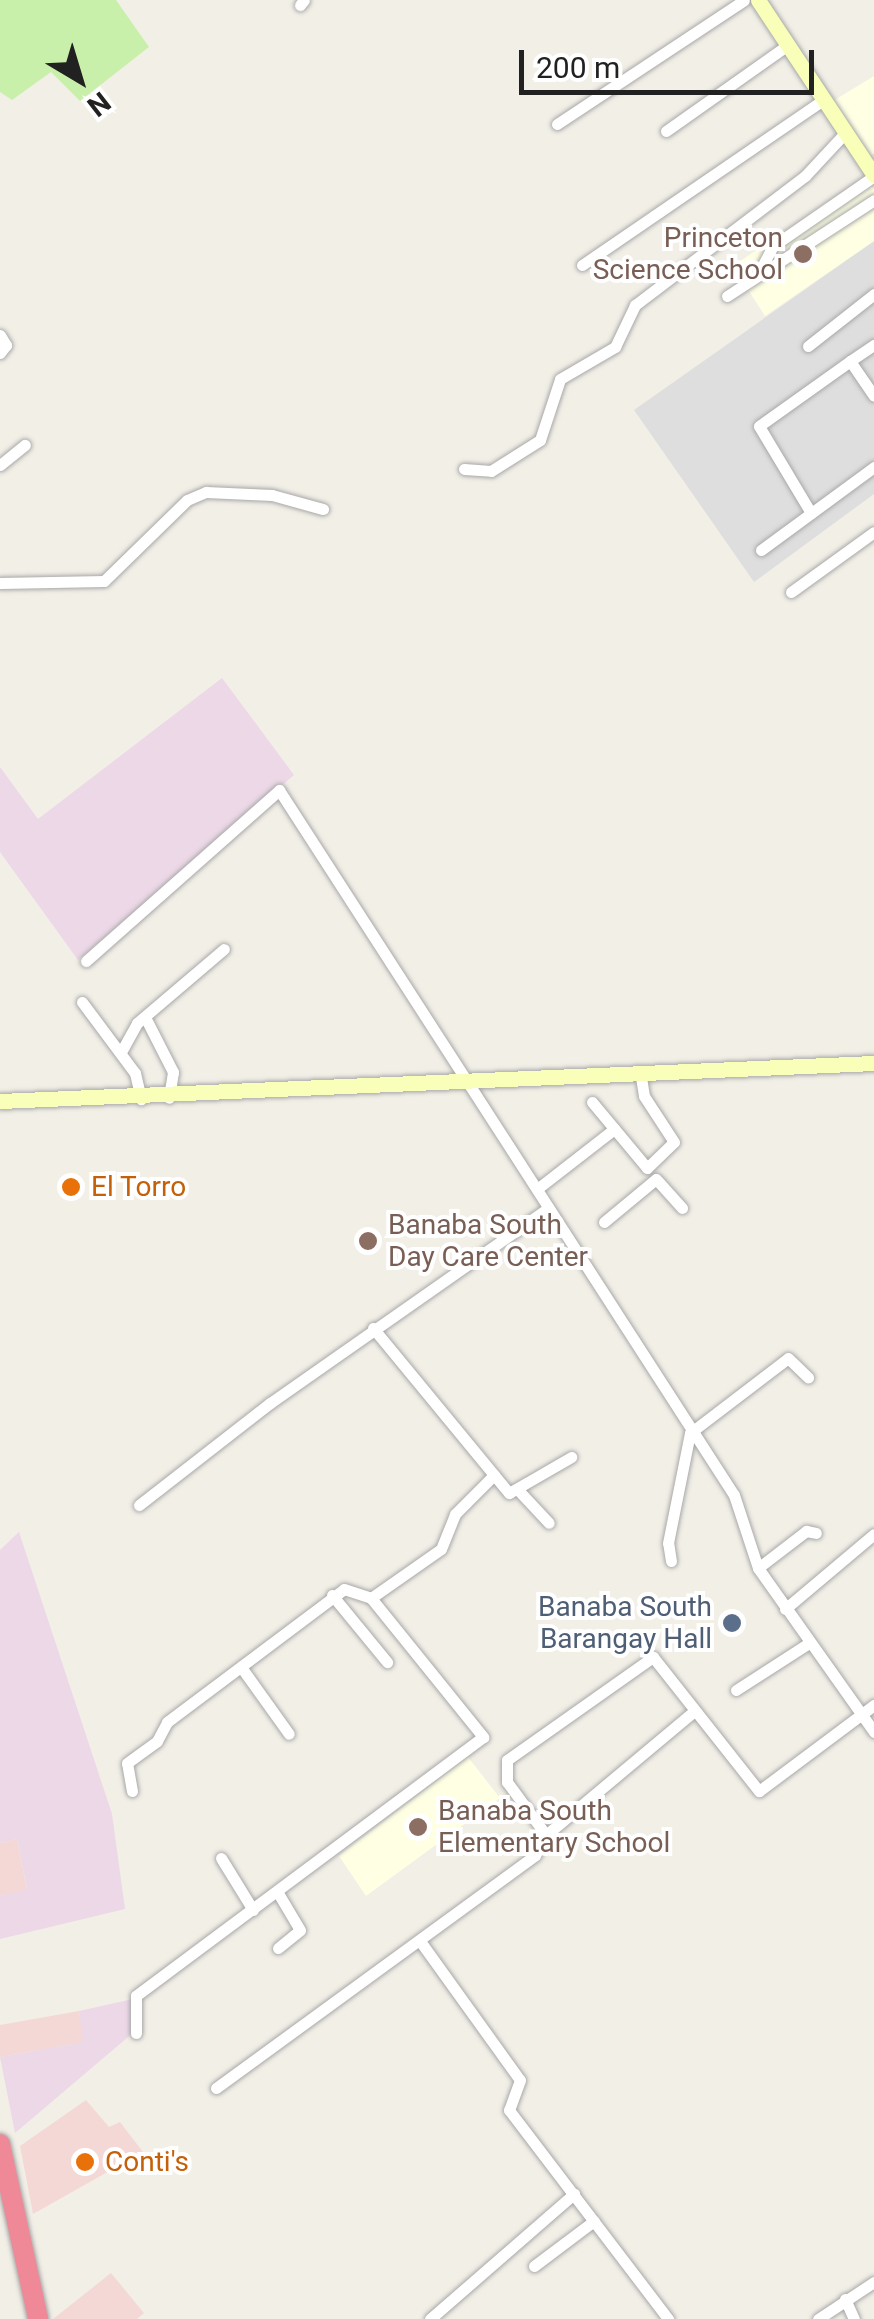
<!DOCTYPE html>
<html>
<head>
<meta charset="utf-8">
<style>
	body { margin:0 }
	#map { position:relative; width:874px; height:2319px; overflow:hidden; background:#f2efe7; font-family:Roboto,sans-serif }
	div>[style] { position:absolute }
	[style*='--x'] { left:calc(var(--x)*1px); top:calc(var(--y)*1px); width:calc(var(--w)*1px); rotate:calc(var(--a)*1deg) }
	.residential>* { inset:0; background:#dfdede }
	.commercial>* { inset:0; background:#f4d8d5 }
	.industrial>* { inset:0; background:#ecd8e7 }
	.education>* { inset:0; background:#feffe3 }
	.grass>* { inset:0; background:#c9f0aa }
	.roads { filter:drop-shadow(0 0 2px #a8a8a8) drop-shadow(0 0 2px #a8a8a8) }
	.street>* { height:11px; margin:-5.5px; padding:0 5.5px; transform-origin:5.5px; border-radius:5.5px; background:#fff }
	.secondary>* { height:15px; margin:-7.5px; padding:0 7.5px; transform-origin:7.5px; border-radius:7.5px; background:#f9ffb8 }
	.highway>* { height:20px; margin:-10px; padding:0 10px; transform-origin:10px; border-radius:10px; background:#ef8998 }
	.dots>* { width:28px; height:28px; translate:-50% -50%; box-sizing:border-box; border:5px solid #fff; border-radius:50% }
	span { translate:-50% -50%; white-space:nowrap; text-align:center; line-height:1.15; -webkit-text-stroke:8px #fff; paint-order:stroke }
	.education-label { font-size:28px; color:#785e54 }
	.right { translate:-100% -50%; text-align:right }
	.left { translate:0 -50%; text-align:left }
	.food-label { font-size:28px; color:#c56008 }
	.service-label { font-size:28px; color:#4e5e75 }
	.north { position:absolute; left:30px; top:30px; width:100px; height:100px; -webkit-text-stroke:8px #fff; paint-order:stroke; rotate:142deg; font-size:28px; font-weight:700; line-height:40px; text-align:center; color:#212121 }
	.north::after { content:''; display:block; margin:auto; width:35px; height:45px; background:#212121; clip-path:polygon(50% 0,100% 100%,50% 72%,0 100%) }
	.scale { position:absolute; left:519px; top:50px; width:295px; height:45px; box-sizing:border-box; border:5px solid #212121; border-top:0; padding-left:12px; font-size:30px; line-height:35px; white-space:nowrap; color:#212121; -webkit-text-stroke:8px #fff; paint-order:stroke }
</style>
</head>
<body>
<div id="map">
	<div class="residential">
		<div style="clip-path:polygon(874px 241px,874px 494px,754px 582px,634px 410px)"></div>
	</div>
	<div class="commercial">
		<div style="clip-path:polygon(17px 1839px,27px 1890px,0 1896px,0 1843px)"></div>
		<div style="clip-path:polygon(79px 2011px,84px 2042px,0 2057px,0 2025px)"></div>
		<div style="clip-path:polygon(86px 2100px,109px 2127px,120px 2122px,143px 2152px,33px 2214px,20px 2146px)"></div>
		<div style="clip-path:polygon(111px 2273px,144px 2313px,137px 2319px,53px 2319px)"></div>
	</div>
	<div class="industrial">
		<div style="clip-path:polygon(222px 678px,294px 775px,78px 960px,0 852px,0 767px,38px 819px)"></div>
		<div style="clip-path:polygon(19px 1532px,112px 1814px,125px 1909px,0 1939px,0 1896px,27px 1889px,17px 1839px,0 1843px,0 1550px)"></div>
		<div style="clip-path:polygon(133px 1999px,134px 2032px,15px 2133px,0 2057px,83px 2042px,79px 2011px)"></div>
	</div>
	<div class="education">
		<div style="clip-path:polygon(874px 76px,874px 153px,870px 156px,833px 101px)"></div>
		<div style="clip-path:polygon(866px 176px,874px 189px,874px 241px,765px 316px,733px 266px)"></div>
		<div style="clip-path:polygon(468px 1757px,500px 1798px,366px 1896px,339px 1856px)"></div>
	</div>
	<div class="grass">
		<div style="clip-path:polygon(0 0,116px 0,149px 47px,80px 101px,51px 72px,12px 100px,0 92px)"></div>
	</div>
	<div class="roads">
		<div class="street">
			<div style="--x:300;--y:5;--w:6;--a:-51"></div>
			<div style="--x:557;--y:124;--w:224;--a:-33.5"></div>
			<div style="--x:666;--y:131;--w:149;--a:-35.2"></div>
			<div style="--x:582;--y:265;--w:293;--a:-34.4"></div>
			<div style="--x:758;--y:274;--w:32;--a:-62"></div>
			<div style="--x:773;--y:246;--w:123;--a:-34.7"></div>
			<div style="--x:727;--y:296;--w:176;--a:-33.1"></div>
			<div style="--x:0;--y:335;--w:12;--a:59"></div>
			<div style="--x:6;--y:345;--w:10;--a:127"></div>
			<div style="--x:808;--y:346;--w:84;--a:-38.2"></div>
			<div style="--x:850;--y:361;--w:29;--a:-34"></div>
			<div style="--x:0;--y:465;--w:32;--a:-39"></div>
			<div style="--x:464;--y:469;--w:27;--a:4"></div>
			<div style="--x:491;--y:471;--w:58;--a:-32.3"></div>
			<div style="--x:540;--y:440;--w:64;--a:-71.8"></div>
			<div style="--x:560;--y:379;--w:64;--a:-30.2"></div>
			<div style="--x:615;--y:347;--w:47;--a:-64.5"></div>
			<div style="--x:635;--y:305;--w:213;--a:-37.2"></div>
			<div style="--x:805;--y:176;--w:60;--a:-47"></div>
			<div style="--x:811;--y:513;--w:101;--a:-120.9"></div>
			<div style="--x:759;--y:426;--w:112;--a:-35.5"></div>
			<div style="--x:850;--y:361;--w:42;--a:55.6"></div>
			<div style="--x:761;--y:550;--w:140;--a:-36.3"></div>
			<div style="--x:0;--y:583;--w:104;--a:-1.1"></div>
			<div style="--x:104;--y:581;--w:116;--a:-44.3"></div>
			<div style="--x:187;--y:500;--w:21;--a:-23"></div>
			<div style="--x:206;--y:492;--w:66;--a:2.6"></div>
			<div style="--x:272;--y:495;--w:53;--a:15.4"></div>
			<div style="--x:791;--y:592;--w:102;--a:-35.9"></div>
			<div style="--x:86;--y:961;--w:258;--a:-41.5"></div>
			<div style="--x:279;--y:790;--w:839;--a:57.16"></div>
			<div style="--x:734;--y:1495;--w:77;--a:71.8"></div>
			<div style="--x:758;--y:1568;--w:201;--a:54.7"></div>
			<div style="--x:82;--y:1002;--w:89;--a:53.3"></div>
			<div style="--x:135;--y:1073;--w:27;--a:77"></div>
			<div style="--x:145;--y:1017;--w:62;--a:63"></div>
			<div style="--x:173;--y:1072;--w:26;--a:99"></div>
			<div style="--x:121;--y:1052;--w:33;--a:-61"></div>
			<div style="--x:137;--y:1023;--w:114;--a:-40.4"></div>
			<div style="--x:592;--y:1102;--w:86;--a:50.2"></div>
			<div style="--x:647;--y:1168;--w:37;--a:-44"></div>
			<div style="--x:674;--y:1142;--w:55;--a:-123.1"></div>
			<div style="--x:644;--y:1096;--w:20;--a:-99"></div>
			<div style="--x:537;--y:1189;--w:98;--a:-37.9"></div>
			<div style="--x:604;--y:1222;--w:67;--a:-39.6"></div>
			<div style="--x:656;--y:1179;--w:39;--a:48"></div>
			<div style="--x:373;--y:1328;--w:214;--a:50.5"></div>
			<div style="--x:509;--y:1493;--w:72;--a:-30.1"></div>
			<div style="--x:520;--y:1492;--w:42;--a:46.9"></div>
			<div style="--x:139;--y:1505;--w:166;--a:-37.9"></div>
			<div style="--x:270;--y:1403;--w:340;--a:-35"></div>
			<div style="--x:671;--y:1561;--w:18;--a:-99"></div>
			<div style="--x:668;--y:1543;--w:112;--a:-78.7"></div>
			<div style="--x:690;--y:1433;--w:123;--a:-37.4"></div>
			<div style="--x:788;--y:1358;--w:28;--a:44"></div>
			<div style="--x:758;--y:1568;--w:61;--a:-37.6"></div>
			<div style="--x:806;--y:1531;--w:10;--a:11"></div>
			<div style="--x:332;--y:1595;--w:87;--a:50.6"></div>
			<div style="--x:371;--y:1598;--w:85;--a:-35"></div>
			<div style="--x:441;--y:1549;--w:38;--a:-68"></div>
			<div style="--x:455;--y:1514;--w:55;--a:-45"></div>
			<div style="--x:785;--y:1609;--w:116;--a:-40.1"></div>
			<div style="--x:241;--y:1667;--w:82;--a:54.4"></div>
			<div style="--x:736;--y:1690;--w:87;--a:-32.8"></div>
			<div style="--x:132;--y:1791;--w:28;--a:-100"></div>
			<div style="--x:127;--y:1763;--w:37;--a:-36"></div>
			<div style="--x:157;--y:1741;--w:21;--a:-62"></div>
			<div style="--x:167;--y:1722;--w:221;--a:-36.9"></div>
			<div style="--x:344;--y:1589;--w:28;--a:18"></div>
			<div style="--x:371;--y:1598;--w:179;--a:51.1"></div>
			<div style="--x:483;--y:1737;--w:433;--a:143.3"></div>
			<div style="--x:136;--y:1996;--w:37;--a:90"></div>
			<div style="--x:546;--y:1835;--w:66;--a:-126.3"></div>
			<div style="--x:507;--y:1782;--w:22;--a:-90"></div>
			<div style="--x:507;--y:1760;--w:179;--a:-35.2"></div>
			<div style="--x:653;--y:1657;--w:171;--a:51.7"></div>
			<div style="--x:759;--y:1791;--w:144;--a:-36.8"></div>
			<div style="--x:221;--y:1858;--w:61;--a:58.4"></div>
			<div style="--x:420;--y:1941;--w:171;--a:54.3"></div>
			<div style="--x:520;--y:2080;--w:32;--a:110"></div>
			<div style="--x:509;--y:2110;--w:263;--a:52.7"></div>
			<div style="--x:278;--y:1948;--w:28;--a:-39"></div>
			<div style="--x:300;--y:1930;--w:43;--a:-120.7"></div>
			<div style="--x:216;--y:2088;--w:395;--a:-36.1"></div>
			<div style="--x:535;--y:1855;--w:23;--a:-61"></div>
			<div style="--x:546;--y:1835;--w:192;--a:-39.9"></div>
			<div style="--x:534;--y:2266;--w:75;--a:-36.9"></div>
			<div style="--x:845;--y:2299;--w:22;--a:66"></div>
			<div style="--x:430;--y:2319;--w:191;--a:-41"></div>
			<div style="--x:818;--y:2319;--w:67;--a:-33.5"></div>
		</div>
		<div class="secondary">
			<div style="--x:758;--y:0;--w:210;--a:56.5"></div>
			<div style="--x:0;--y:1101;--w:875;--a:-2.49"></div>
		</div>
		<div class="highway">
			<div style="--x:0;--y:2144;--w:179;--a:77.7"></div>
		</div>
	</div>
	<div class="dots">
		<div style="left:803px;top:254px;background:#8d6e63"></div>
		<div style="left:71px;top:1187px;background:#e8710a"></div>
		<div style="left:368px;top:1241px;background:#8d6e63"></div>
		<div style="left:732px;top:1623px;background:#5c6f8a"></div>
		<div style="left:418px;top:1827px;background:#8d6e63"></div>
		<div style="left:85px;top:2162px;background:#e8710a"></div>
	</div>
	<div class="education-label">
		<span class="right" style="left:783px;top:254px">Princeton<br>Science School</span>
		<span class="left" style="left:388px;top:1241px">Banaba South<br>Day Care Center</span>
		<span class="left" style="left:438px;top:1827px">Banaba South<br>Elementary School</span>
	</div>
	<div class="food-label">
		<span class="left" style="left:91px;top:1187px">El Torro</span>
		<span class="left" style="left:105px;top:2162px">Conti's</span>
	</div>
	<div class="service-label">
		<span class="right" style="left:712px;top:1623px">Banaba South<br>Barangay Hall</span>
	</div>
	<div class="north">N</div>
	<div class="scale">200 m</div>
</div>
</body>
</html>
